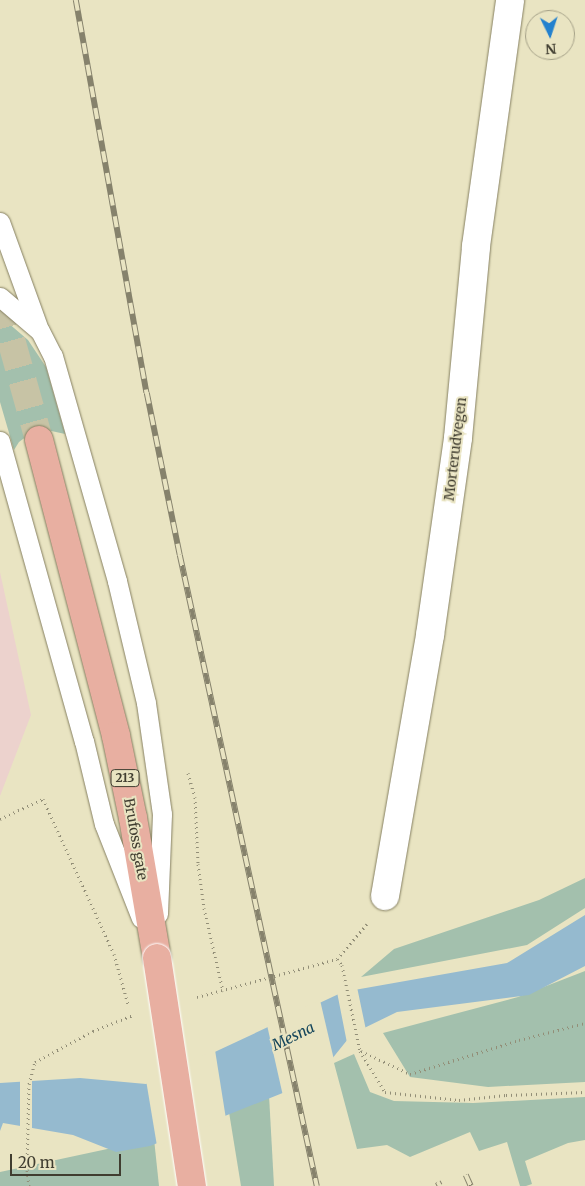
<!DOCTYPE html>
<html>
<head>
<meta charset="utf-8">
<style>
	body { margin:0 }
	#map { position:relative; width:585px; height:1186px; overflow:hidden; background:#e9e4c2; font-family:Merriweather,serif }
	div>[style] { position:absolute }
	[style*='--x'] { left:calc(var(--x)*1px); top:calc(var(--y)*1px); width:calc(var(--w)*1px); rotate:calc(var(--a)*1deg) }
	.commercial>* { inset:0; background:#ecd2cd }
	.green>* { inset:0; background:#a3c0ad }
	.water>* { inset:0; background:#95bacf }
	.pier>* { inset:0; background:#e9e4c2 }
	.primary-tunnel>* { height:28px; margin-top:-14px; transform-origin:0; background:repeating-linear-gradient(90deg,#c7c3a5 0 28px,transparent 0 42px) }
	.path>* { height:3px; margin-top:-1.5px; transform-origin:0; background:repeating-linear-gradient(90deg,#928e77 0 1px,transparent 0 5px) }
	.roads { filter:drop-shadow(0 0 1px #868062) drop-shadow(0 0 1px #868062) }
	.lane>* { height:19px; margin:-9.5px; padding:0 9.5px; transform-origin:9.5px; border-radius:9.5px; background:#fff }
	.street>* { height:28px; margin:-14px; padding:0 14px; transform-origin:14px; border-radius:14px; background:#fff }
	.primary>* { height:28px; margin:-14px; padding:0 14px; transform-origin:14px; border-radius:14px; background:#e8afa1 }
	.rail>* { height:5.5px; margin-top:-2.75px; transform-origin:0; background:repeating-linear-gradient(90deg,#e9e4c2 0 11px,#86826c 0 22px); box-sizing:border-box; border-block:1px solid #86826c }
	.bridges { filter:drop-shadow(0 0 1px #fff) drop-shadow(0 0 1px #fff) }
	.primary-bridge>* { height:28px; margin:-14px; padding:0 14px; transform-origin:14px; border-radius:14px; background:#e8afa1 }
	span { translate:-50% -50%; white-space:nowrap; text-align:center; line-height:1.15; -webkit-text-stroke:4px #e9e4c2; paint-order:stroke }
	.shield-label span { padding:1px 4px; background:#e9e4c2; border:1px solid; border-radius:4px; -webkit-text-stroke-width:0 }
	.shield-label { font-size:12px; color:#403d30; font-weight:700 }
	.street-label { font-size:14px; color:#403d30 }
	.water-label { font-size:15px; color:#13445a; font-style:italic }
	.north { position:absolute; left:525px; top:10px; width:50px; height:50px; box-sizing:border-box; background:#e9e4c2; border:1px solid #a5a188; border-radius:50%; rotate:176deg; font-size:14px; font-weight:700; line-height:20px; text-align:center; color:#403d30 }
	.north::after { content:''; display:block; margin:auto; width:18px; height:22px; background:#2381ce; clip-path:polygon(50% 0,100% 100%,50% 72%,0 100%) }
	.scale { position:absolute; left:10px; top:1154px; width:111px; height:22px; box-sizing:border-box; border:2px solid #403d30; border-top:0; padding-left:6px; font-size:15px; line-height:18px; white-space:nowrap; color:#403d30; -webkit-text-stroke:4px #e9e4c2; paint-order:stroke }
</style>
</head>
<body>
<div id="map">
	<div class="commercial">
		<div style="clip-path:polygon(0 572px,31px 715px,0 796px)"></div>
	</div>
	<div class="green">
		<div style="clip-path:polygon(0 316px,28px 340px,46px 367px,65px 434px,47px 430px,27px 436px,19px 442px,14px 450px,0 402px)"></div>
		<div style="clip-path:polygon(585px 878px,585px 908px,527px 945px,361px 977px,394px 949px,539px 900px)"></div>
		<div style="clip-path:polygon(585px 971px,585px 1082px,488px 1087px,410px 1077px,383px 1033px,518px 997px)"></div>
		<div style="clip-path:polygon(354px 1054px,370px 1092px,394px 1101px,473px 1103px,585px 1097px,585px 1140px,568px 1143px,525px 1161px,532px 1184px,526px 1186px,520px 1186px,507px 1142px,479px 1151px,470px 1132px,410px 1157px,387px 1145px,357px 1149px,334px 1063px)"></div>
		<div style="clip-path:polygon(268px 1077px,274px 1186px,241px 1186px,228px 1106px)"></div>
		<div style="clip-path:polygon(154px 1139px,159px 1186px,0 1186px,0 1172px)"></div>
	</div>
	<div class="water">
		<div style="clip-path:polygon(585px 915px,585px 966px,529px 995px,397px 1012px,352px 1034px,315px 1080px,150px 1146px,116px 1152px,73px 1135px,3px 1123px,0 1131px,0 1083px,80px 1078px,146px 1084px,343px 992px,507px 963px)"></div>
	</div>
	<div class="pier">
		<div style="clip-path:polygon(357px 987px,366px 1030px,353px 1036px,347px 1043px,337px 992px)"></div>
		<div style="clip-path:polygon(320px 1000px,334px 1060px,316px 1082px,283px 1096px,267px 1025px)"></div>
		<div style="clip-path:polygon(215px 1050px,226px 1119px,157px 1146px,146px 1080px)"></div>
		<div style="clip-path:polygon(32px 1078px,32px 1131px,20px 1129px,20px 1079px)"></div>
	</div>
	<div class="primary-tunnel">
		<div style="--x:0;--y:300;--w:145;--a:74.4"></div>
	</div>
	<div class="path">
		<div style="--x:188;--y:773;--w:25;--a:74"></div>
		<div style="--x:195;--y:797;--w:67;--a:87.4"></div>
		<div style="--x:198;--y:864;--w:44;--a:82.2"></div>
		<div style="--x:204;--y:908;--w:85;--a:77.1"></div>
		<div style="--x:0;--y:819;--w:47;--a:-24.9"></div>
		<div style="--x:43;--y:799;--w:170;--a:65.4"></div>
		<div style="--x:114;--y:954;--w:52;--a:74.4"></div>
		<div style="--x:337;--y:959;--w:46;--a:-49.4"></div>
		<div style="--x:197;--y:997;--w:145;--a:-15.2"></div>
		<div style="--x:337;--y:959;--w:8;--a:50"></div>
		<div style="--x:342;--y:965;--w:88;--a:78.2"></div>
		<div style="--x:360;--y:1051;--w:48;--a:58.6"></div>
		<div style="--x:385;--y:1092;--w:74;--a:6.2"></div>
		<div style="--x:459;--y:1100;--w:47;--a:-6.1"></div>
		<div style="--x:506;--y:1095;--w:79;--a:-2.2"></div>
		<div style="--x:361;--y:1051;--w:54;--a:25.1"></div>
		<div style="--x:410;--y:1074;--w:114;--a:-17.3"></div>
		<div style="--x:519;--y:1040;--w:68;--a:-14.4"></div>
		<div style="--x:29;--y:1186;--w:17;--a:-97"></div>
		<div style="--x:27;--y:1169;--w:85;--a:-88.7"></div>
		<div style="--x:29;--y:1084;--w:23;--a:-75"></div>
		<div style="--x:35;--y:1062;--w:66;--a:-28.1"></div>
		<div style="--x:93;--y:1031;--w:43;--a:-21.8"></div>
	</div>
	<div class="roads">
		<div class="lane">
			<div style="--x:0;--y:222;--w:115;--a:70.1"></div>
			<div style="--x:0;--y:297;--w:52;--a:40.4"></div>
			<div style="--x:40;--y:331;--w:28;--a:63"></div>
			<div style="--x:53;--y:356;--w:234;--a:74.1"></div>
			<div style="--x:117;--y:581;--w:125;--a:76.6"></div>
			<div style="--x:146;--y:703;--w:112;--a:81.8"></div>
			<div style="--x:162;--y:814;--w:100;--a:92.3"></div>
			<div style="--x:0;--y:441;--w:312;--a:74.4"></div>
			<div style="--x:84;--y:741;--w:85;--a:76.5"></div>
			<div style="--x:104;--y:824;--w:101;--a:68.5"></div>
		</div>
		<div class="street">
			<div style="--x:385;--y:896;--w:265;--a:-80.2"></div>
			<div style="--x:430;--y:635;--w:199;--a:-81.9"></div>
			<div style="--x:458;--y:438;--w:193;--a:-84.6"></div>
			<div style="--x:476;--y:246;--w:248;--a:-82.1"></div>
		</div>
		<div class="primary">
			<div style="--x:39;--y:440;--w:306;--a:75.4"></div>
			<div style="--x:116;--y:736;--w:84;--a:78.3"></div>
			<div style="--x:133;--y:818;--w:142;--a:80.3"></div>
		</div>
	</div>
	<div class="rail">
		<div style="--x:76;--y:0;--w:399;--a:79.8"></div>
		<div style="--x:147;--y:393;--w:165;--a:78.5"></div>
		<div style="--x:180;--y:555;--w:646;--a:77.75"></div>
		<div style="--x:466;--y:1175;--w:12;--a:66"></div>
		<div style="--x:438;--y:1182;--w:4;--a:63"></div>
	</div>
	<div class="bridges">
		<div class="primary-bridge">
			<div style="--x:157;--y:958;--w:231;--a:81.3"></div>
		</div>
	</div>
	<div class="shield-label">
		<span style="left:125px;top:778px">213</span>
	</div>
	<div class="street-label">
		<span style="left:455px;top:449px;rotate:-83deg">Morterudvegen</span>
		<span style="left:136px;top:839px;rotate:80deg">Brufoss gate</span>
	</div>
	<div class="water-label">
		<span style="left:293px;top:1036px;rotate:-26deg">Mesna</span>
	</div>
	<div class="north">N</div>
	<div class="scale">20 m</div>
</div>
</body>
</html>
